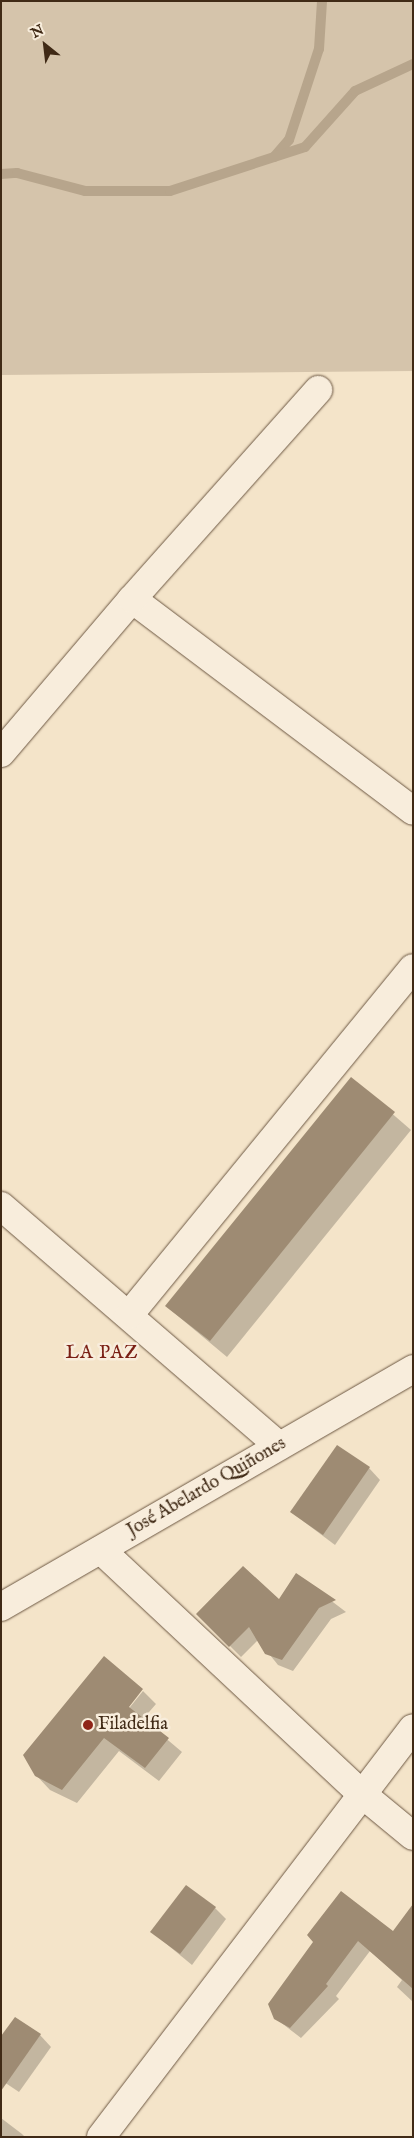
<!DOCTYPE html>
<html>
<head>
<meta charset="utf-8">
<style>
	body { margin:0 }
	#map { position:relative; width:414px; height:2138px; overflow:hidden; background:#f4e4c9; font-family:"IM FELL English",serif }
	div>[style] { position:absolute }
	[style*='--x'] { left:calc(var(--x)*1px); top:calc(var(--y)*1px); width:calc(var(--w)*1px); rotate:calc(var(--a)*1deg) }
	.green>* { inset:0; background:#d5c4ab }
	.shadow>* { inset:0; background:#0003 }
	.stream>* { height:10px; margin:-5px; padding:0 5px; transform-origin:5px; border-radius:5px; background:#b7a58c }
	.building>* { inset:0; background:#9e8b73 }
	.roads { filter:drop-shadow(0 0 1px #6d5843) drop-shadow(0 0 1px #6d5843) }
	.minor>* { height:28px; margin:-14px; padding:0 14px; transform-origin:14px; border-radius:14px; background:#f8eddc }
	.dots>* { width:14px; height:14px; translate:-50% -50%; box-sizing:border-box; border:2px solid #f8eddc; border-radius:50% }
	span { translate:-50% -50%; white-space:nowrap; text-align:center; line-height:1.15; -webkit-text-stroke:5px #f8eddc; paint-order:stroke }
	.street-label { font-size:18px; color:#402a16 }
	.poi-label { font-size:18px; color:#402a16 }
	.left { translate:0 -50%; text-align:left }
	.neighbourhood-label { font-size:19px; color:#7a1f14; letter-spacing:1px }
	.frame { position:absolute; inset:0; border:2px solid #402a16; pointer-events:none }
	.north { position:absolute; left:20px; top:20px; width:50px; height:50px; -webkit-text-stroke:4px #f8eddc; paint-order:stroke; rotate:331deg; font-size:14px; font-weight:700; line-height:20px; text-align:center; color:#402a16 }
	.north::after { content:''; display:block; margin:auto; width:18px; height:22px; background:#402a16; clip-path:polygon(50% 0,100% 100%,50% 72%,0 100%) }
</style>
</head>
<body>
<div id="map">
	<div class="green">
		<div style="clip-path:polygon(1px 1px,413px 1px,413px 371px,1px 375px)"></div>
	</div>
	<div class="shadow">
		<div style="clip-path:polygon(351px 1078px,411px 1130px,227px 1357px,166px 1306px)"></div>
		<div style="clip-path:polygon(369px 1468px,380px 1480px,335px 1545px,291px 1512px)"></div>
		<div style="clip-path:polygon(296px 1574px,346px 1612px,331px 1619px,293px 1671px,278px 1665px,258px 1640px,241px 1657px,198px 1614px,279px 1601px)"></div>
		<div style="clip-path:polygon(143px 1691px,156px 1704px,143px 1719px,182px 1752px,159px 1781px,119px 1751px,77px 1803px,50px 1790px,36px 1775px,126px 1712px)"></div>
		<div style="clip-path:polygon(215px 1908px,226px 1919px,192px 1965px,152px 1932px)"></div>
		<div style="clip-path:polygon(393px 1933px,413px 1933px,413px 2002px,397px 1987px,402px 1980px,370px 1951px,336px 1996px,339px 1999px,301px 2038px,275px 2018px,315px 1942px)"></div>
		<div style="clip-path:polygon(40px 2035px,51px 2047px,19px 2092px,1px 2080px)"></div>
		<div style="clip-path:polygon(1px 2118px,22px 2134px,25px 2137px,1px 2137px)"></div>
	</div>
	<div class="stream">
		<div style="--x:274;--y:157;--w:23;--a:-49"></div>
		<div style="--x:289;--y:140;--w:96;--a:-71.8"></div>
		<div style="--x:319;--y:49;--w:48;--a:-86.4"></div>
		<div style="--x:1;--y:174;--w:16;--a:-4"></div>
		<div style="--x:17;--y:173;--w:70;--a:14.8"></div>
		<div style="--x:85;--y:191;--w:85;--a:0"></div>
		<div style="--x:170;--y:191;--w:142;--a:-18.1"></div>
		<div style="--x:305;--y:147;--w:75;--a:-48.2"></div>
		<div style="--x:355;--y:91;--w:64;--a:-25"></div>
	</div>
	<div class="building">
		<div style="clip-path:polygon(351px 1077px,395px 1112px,210px 1341px,165px 1306px)"></div>
		<div style="clip-path:polygon(337px 1445px,370px 1467px,323px 1535px,290px 1512px)"></div>
		<div style="clip-path:polygon(243px 1566px,279px 1599px,296px 1573px,336px 1600px,319px 1608px,282px 1660px,265px 1654px,249px 1627px,229px 1647px,196px 1614px)"></div>
		<div style="clip-path:polygon(104px 1656px,143px 1689px,129px 1707px,169px 1738px,145px 1768px,104px 1738px,62px 1790px,35px 1776px,23px 1755px)"></div>
		<div style="clip-path:polygon(186px 1885px,216px 1907px,180px 1954px,150px 1932px)"></div>
		<div style="clip-path:polygon(341px 1891px,393px 1931px,413px 1904px,413px 1989px,358px 1941px,326px 1984px,328px 1986px,290px 2028px,274px 2019px,268px 2004px,313px 1942px,307px 1935px)"></div>
		<div style="clip-path:polygon(15px 2017px,41px 2034px,1px 2091px,1px 2036px)"></div>
	</div>
	<div class="roads">
		<div class="minor">
			<div style="--x:132;--y:599;--w:352;--a:37"></div>
			<div style="--x:1;--y:753;--w:202;--a:-49.6"></div>
			<div style="--x:132;--y:599;--w:280;--a:-48.3"></div>
			<div style="--x:1;--y:1206;--w:367;--a:40.8"></div>
			<div style="--x:129;--y:1315;--w:448;--a:-50.7"></div>
			<div style="--x:101;--y:1550;--w:357;--a:43.1"></div>
			<div style="--x:362;--y:1794;--w:66;--a:39.5"></div>
			<div style="--x:1;--y:1607;--w:476;--a:-30"></div>
			<div style="--x:101;--y:2137;--w:514;--a:-52.66"></div>
		</div>
	</div>
	<div class="dots">
		<div style="left:88px;top:1725px;background:#8f2418"></div>
	</div>
	<div class="street-label">
		<span style="left:207px;top:1488px;rotate:-30deg">José Abelardo Quiñones</span>
	</div>
	<div class="poi-label">
		<span class="left" style="left:98px;top:1725px">Filadelfia</span>
	</div>
	<div class="neighbourhood-label">
		<span style="left:102px;top:1354px">LA PAZ</span>
	</div>
	<div class="frame"></div>
	<div class="north">N</div>
</div>
</body>
</html>
